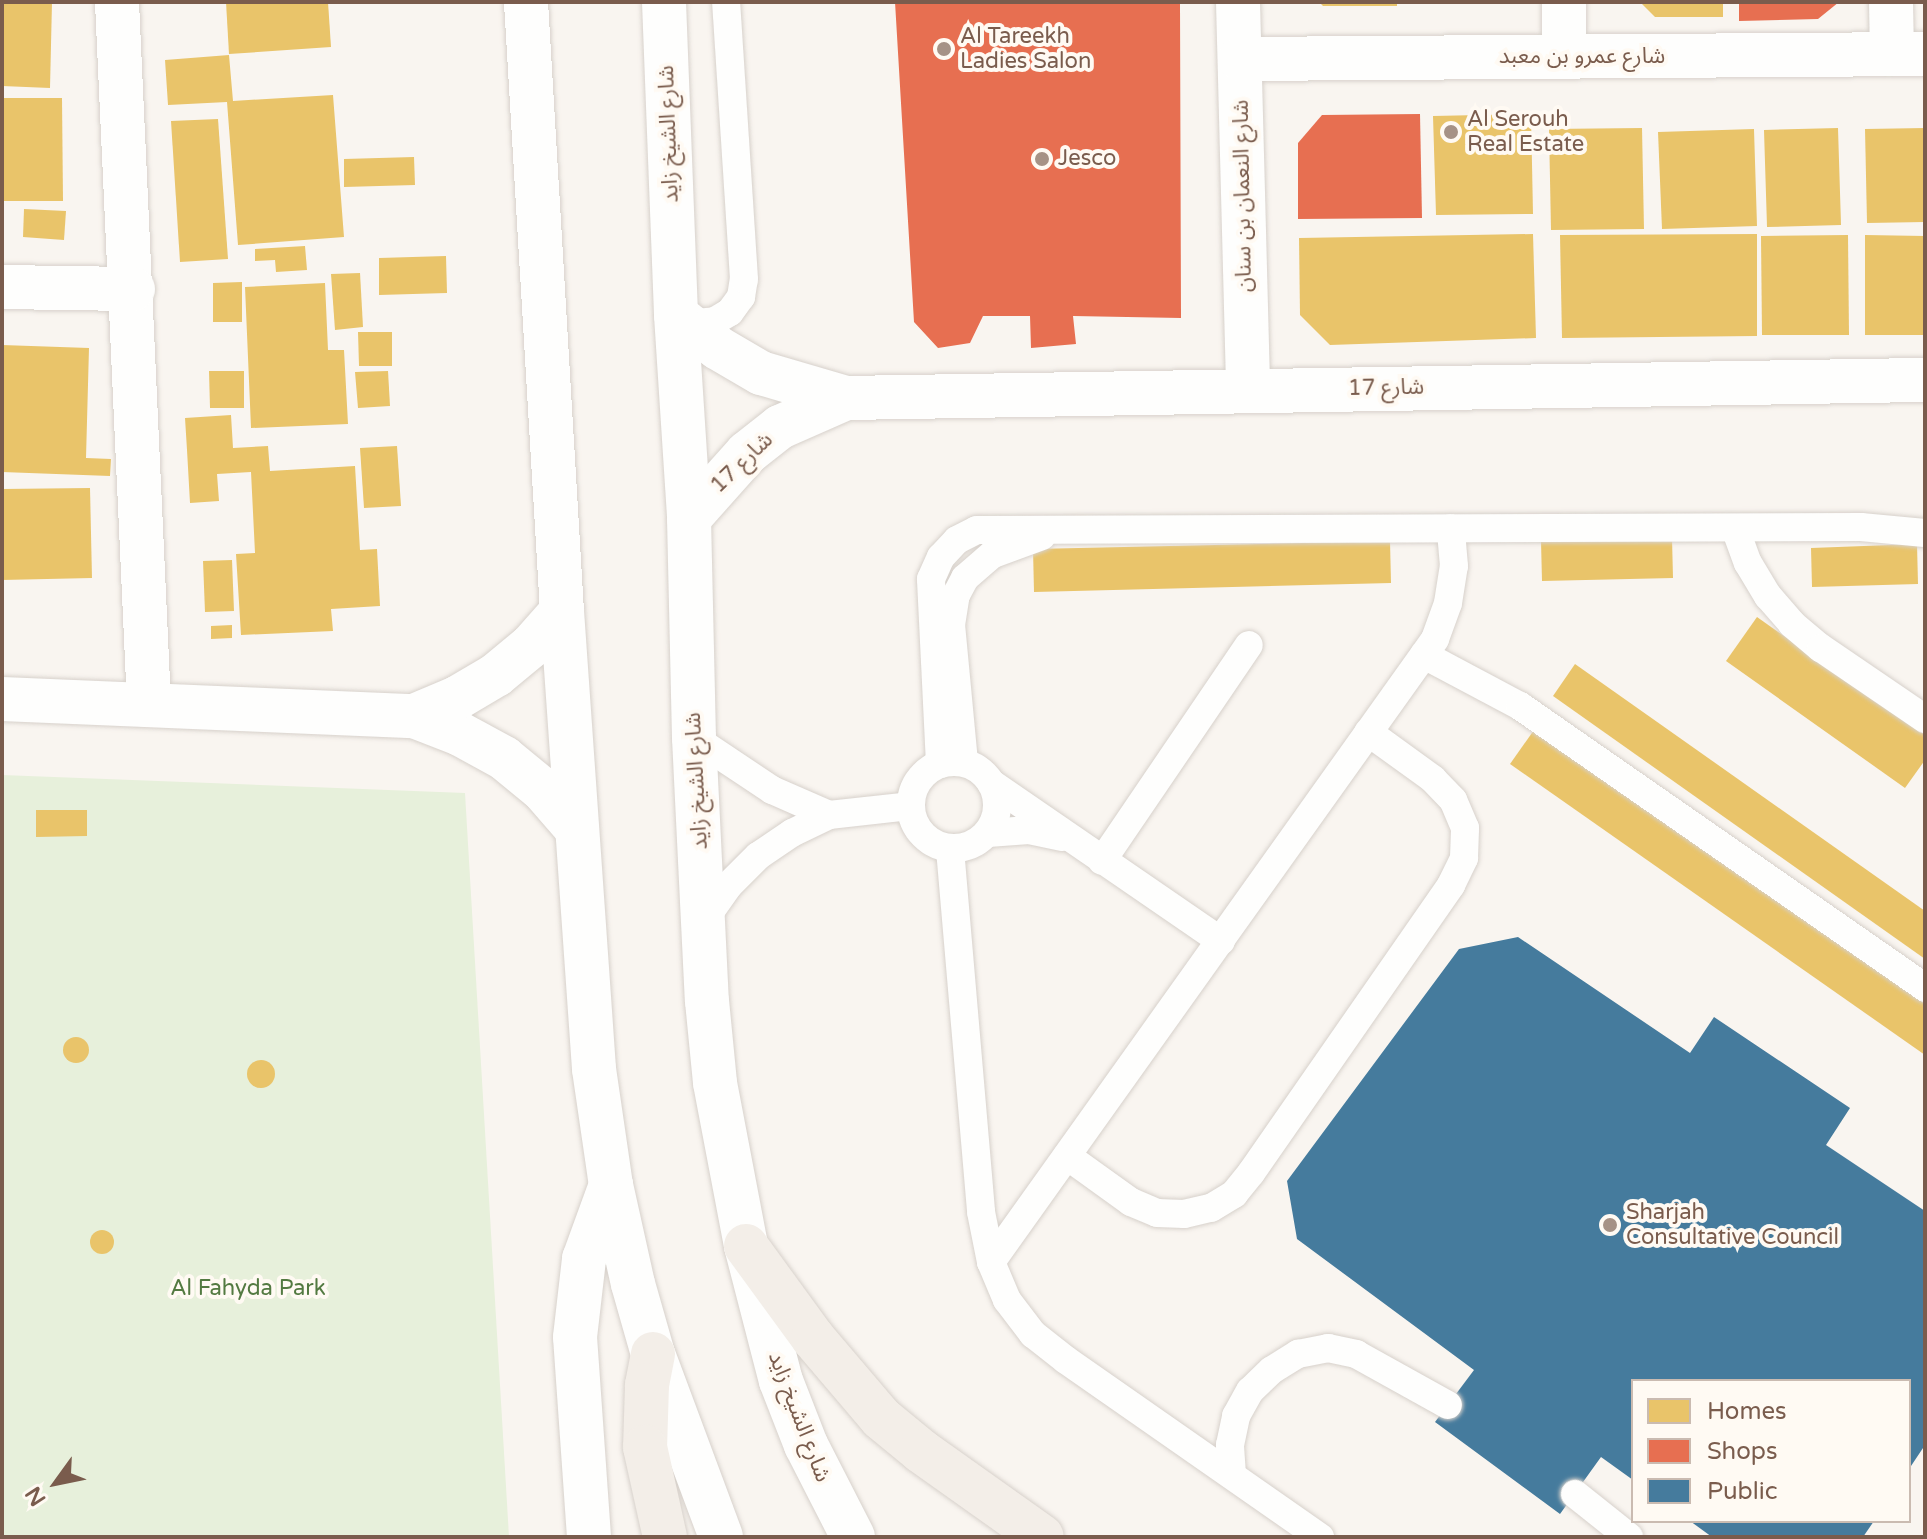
<!DOCTYPE html>
<html>
<head>
<meta charset="utf-8">
<style>
	body { margin:0 }
	#map { position:relative; width:1927px; height:1539px; overflow:hidden; background:#f9f5f0; font-family:"Varela Round","Noto Sans Arabic",sans-serif }
	div>[style] { position:absolute }
	[style*='--x'] { left:calc(var(--x)*1px); top:calc(var(--y)*1px); width:calc(var(--w)*1px); rotate:calc(var(--a)*1deg) }
	.green>* { inset:0; background:#e7f0db }
	.homes>* { inset:0; background:#e9c46a }
	.round { border-radius:50% }
	.shops>* { inset:0; background:#e76f51 }
	.public>* { inset:0; background:#457b9d }
	.roads { filter:drop-shadow(0 0 2px #d7d1cb) drop-shadow(0 0 2px #d7d1cb) }
	.lane>* { height:28px; margin:-14px; padding:0 14px; transform-origin:14px; border-radius:14px; background:#fefefd }
	.lane>.ring { margin:-14px; padding:0; box-sizing:content-box; background:none; border:28px solid #fefefd; border-radius:50% }
	.street>* { height:44px; margin:-22px; padding:0 22px; transform-origin:22px; border-radius:22px; background:#fefefd }
	.secondary>* { height:44px; margin:-22px; padding:0 22px; transform-origin:22px; border-radius:22px; background:#fefefd }
	.primary>* { height:44px; margin:-22px; padding:0 22px; transform-origin:22px; border-radius:22px; background:#f3eee8 }
	.dots>* { width:22px; height:22px; translate:-50% -50%; box-sizing:border-box; border:4px solid #fffaf3; border-radius:50% }
	span { translate:-50% -50%; white-space:nowrap; text-align:center; line-height:1.15; -webkit-text-stroke:8px #fffaf3; paint-order:stroke }
	.poi-label { font-size:22px; color:#7a5c4d }
	.left { translate:0 -50%; text-align:left }
	.street-label { font-size:22px; color:#7a5c4d }
	.park-label { font-size:22px; color:#537a41 }
	.frame { position:absolute; inset:0; border:4px solid #7a5c4d; pointer-events:none }
	.legend { position:absolute; left:1631px; top:1379px; width:280px; height:144px; box-sizing:border-box; background:#fffaf3; border:2px solid #cabbb1; margin:0; padding:10px 14px; list-style:none; font-size:24px; color:#7a5c4d }
	.legend li { display:flex; align-items:center; gap:16px; height:40px }
	.legend b { width:40px; border:2px solid #cabbb1 }
	.north { position:absolute; left:16px; top:1443px; width:80px; height:80px; -webkit-text-stroke:6px #fffaf3; paint-order:stroke; rotate:237deg; font-size:22px; font-weight:700; line-height:32px; text-align:center; color:#7a5c4d }
	.north::after { content:''; display:block; margin:auto; width:28px; height:36px; background:#7a5c4d; clip-path:polygon(50% 0,100% 100%,50% 72%,0 100%) }
</style>
</head>
<body>
<div id="map">
	<div class="green">
		<div style="clip-path:polygon(2px 775px,465px 793px,509px 1537px,2px 1537px)"></div>
	</div>
	<div class="homes">
		<div style="clip-path:polygon(2px 2px,52px 2px,50px 88px,2px 86px)"></div>
		<div style="clip-path:polygon(226px 2px,328px 2px,331px 47px,229px 54px)"></div>
		<div style="clip-path:polygon(1319px 2px,1397px 2px,1397px 6px,1323px 6px)"></div>
		<div style="clip-path:polygon(1640px 2px,1723px 2px,1723px 17px,1655px 17px)"></div>
		<div style="clip-path:polygon(229px 55px,233px 101px,333px 95px,344px 237px,238px 245px,227px 102px,168px 105px,165px 60px)"></div>
		<div style="clip-path:polygon(2px 98px,62px 98px,63px 201px,2px 201px)"></div>
		<div style="clip-path:polygon(1531px 114px,1533px 214px,1436px 215px,1433px 116px)"></div>
		<div style="clip-path:polygon(218px 119px,228px 259px,180px 262px,171px 121px)"></div>
		<div style="clip-path:polygon(1642px 128px,1644px 229px,1551px 230px,1549px 129px)"></div>
		<div style="clip-path:polygon(1838px 128px,1841px 225px,1767px 227px,1764px 130px)"></div>
		<div style="clip-path:polygon(1925px 128px,1925px 222px,1867px 223px,1865px 129px)"></div>
		<div style="clip-path:polygon(1754px 129px,1757px 226px,1662px 229px,1658px 132px)"></div>
		<div style="clip-path:polygon(414px 157px,415px 185px,344px 187px,344px 159px)"></div>
		<div style="clip-path:polygon(24px 209px,66px 211px,64px 240px,23px 237px)"></div>
		<div style="clip-path:polygon(1533px 234px,1536px 338px,1330px 345px,1300px 315px,1299px 238px)"></div>
		<div style="clip-path:polygon(1757px 234px,1757px 336px,1562px 338px,1560px 235px)"></div>
		<div style="clip-path:polygon(1848px 235px,1849px 335px,1762px 335px,1761px 236px)"></div>
		<div style="clip-path:polygon(1865px 235px,1925px 236px,1925px 335px,1865px 335px)"></div>
		<div style="clip-path:polygon(305px 246px,307px 270px,276px 272px,275px 260px,255px 261px,255px 249px)"></div>
		<div style="clip-path:polygon(446px 256px,447px 293px,379px 295px,379px 258px)"></div>
		<div style="clip-path:polygon(360px 273px,363px 327px,335px 330px,331px 274px)"></div>
		<div style="clip-path:polygon(242px 282px,242px 322px,213px 322px,213px 283px)"></div>
		<div style="clip-path:polygon(325px 283px,328px 350px,344px 350px,348px 424px,251px 428px,245px 287px)"></div>
		<div style="clip-path:polygon(358px 332px,392px 332px,392px 366px,359px 366px)"></div>
		<div style="clip-path:polygon(2px 345px,89px 348px,86px 458px,111px 459px,110px 476px,2px 472px)"></div>
		<div style="clip-path:polygon(209px 371px,244px 371px,244px 408px,210px 408px)"></div>
		<div style="clip-path:polygon(388px 371px,390px 406px,358px 408px,355px 372px)"></div>
		<div style="clip-path:polygon(231px 415px,233px 448px,268px 446px,270px 471px,355px 466px,360px 550px,377px 549px,380px 606px,331px 609px,333px 631px,241px 635px,236px 554px,255px 553px,251px 472px,217px 474px,219px 501px,190px 503px,187px 450px,185px 418px)"></div>
		<div style="clip-path:polygon(397px 446px,401px 506px,364px 508px,360px 448px)"></div>
		<div style="clip-path:polygon(90px 488px,92px 578px,2px 580px,2px 489px)"></div>
		<div style="clip-path:polygon(1672px 538px,1673px 578px,1542px 581px,1541px 541px)"></div>
		<div style="clip-path:polygon(1390px 541px,1391px 583px,1034px 592px,1033px 549px)"></div>
		<div style="clip-path:polygon(1917px 544px,1918px 584px,1812px 587px,1811px 548px)"></div>
		<div style="clip-path:polygon(232px 560px,234px 611px,205px 612px,203px 561px)"></div>
		<div style="clip-path:polygon(1757px 617px,1925px 735px,1925px 760px,1905px 788px,1726px 661px)"></div>
		<div style="clip-path:polygon(232px 625px,232px 638px,211px 639px,211px 626px)"></div>
		<div style="clip-path:polygon(1575px 664px,1925px 911px,1925px 959px,1553px 696px)"></div>
		<div style="clip-path:polygon(1534px 730px,1925px 1004px,1925px 1055px,1510px 764px)"></div>
		<div style="clip-path:polygon(36px 810px,87px 810px,87px 836px,36px 837px)"></div>
		<div class="round" style="left:63px;top:1037px;width:26px;height:26px"></div>
		<div class="round" style="left:247px;top:1060px;width:28px;height:28px"></div>
		<div class="round" style="left:90px;top:1230px;width:24px;height:24px"></div>
	</div>
	<div class="shops">
		<div style="clip-path:polygon(895px 2px,1180px 2px,1181px 318px,1073px 316px,1076px 344px,1031px 348px,1030px 316px,983px 316px,970px 343px,938px 348px,914px 322px)"></div>
		<div style="clip-path:polygon(1739px 2px,1839px 2px,1818px 19px,1739px 21px)"></div>
		<div style="clip-path:polygon(1420px 114px,1422px 218px,1298px 219px,1298px 143px,1322px 115px)"></div>
	</div>
	<div class="public">
		<div style="clip-path:polygon(1518px 937px,1690px 1053px,1714px 1017px,1850px 1108px,1826px 1145px,1925px 1211px,1925px 1445px,1909px 1469px,1909px 1381px,1633px 1381px,1633px 1480px,1601px 1457px,1560px 1514px,1435px 1422px,1474px 1370px,1297px 1239px,1287px 1181px,1459px 949px)"></div>
		<div style="clip-path:polygon(1690px 1521px,1874px 1521px,1863px 1537px,1712px 1537px)"></div>
	</div>
	<div class="roads">
		<div class="lane">
			<div style="--x:681;--y:317;--w:17;--a:21"></div>
			<div style="--x:697;--y:323;--w:18;--a:-6"></div>
			<div style="--x:715;--y:321;--w:17;--a:-31"></div>
			<div style="--x:730;--y:312;--w:19;--a:-54"></div>
			<div style="--x:741;--y:297;--w:18;--a:-81"></div>
			<div style="--x:744;--y:279;--w:278;--a:-93.7"></div>
			<div style="--x:1735;--y:528;--w:37;--a:70"></div>
			<div style="--x:1748;--y:563;--w:39;--a:59"></div>
			<div style="--x:1768;--y:596;--w:37;--a:49"></div>
			<div style="--x:1792;--y:624;--w:38;--a:40"></div>
			<div style="--x:1821;--y:648;--w:126;--a:34.3"></div>
			<div style="--x:1424;--y:655;--w:109;--a:28"></div>
			<div style="--x:1520;--y:706;--w:494;--a:34.8"></div>
			<div style="--x:694;--y:738;--w:94;--a:33.7"></div>
			<div style="--x:772;--y:790;--w:62;--a:23.7"></div>
			<div class="ring" style="left:911px;top:762px;width:58px;height:58px"></div>
			<div style="--x:964;--y:762;--w:138;--a:-95.4"></div>
			<div style="--x:951;--y:625;--w:30;--a:-81"></div>
			<div style="--x:956;--y:595;--w:19;--a:-62"></div>
			<div style="--x:965;--y:578;--w:37;--a:-41"></div>
			<div style="--x:993;--y:554;--w:52;--a:-20.2"></div>
			<div style="--x:940;--y:764;--w:185;--a:-92.8"></div>
			<div style="--x:931;--y:579;--w:24;--a:-66"></div>
			<div style="--x:941;--y:557;--w:23;--a:-47"></div>
			<div style="--x:957;--y:540;--w:22;--a:-27"></div>
			<div style="--x:977;--y:530;--w:884;--a:-0.19"></div>
			<div style="--x:1861;--y:527;--w:64;--a:5.4"></div>
			<div style="--x:991;--y:783;--w:279;--a:34.5"></div>
			<div style="--x:988;--y:833;--w:41;--a:-4.2"></div>
			<div style="--x:1029;--y:830;--w:34;--a:12"></div>
			<div style="--x:950;--y:849;--w:364;--a:85.1"></div>
			<div style="--x:981;--y:1212;--w:51;--a:78.7"></div>
			<div style="--x:991;--y:1262;--w:41;--a:67.2"></div>
			<div style="--x:1007;--y:1300;--w:43;--a:52.6"></div>
			<div style="--x:1033;--y:1334;--w:42;--a:38.2"></div>
			<div style="--x:1066;--y:1360;--w:310;--a:34.9"></div>
			<div style="--x:1102;--y:861;--w:261;--a:-55.8"></div>
			<div style="--x:705;--y:919;--w:42;--a:-54.8"></div>
			<div style="--x:729;--y:885;--w:41;--a:-45"></div>
			<div style="--x:758;--y:856;--w:41;--a:-34.1"></div>
			<div style="--x:792;--y:833;--w:41;--a:-25.9"></div>
			<div style="--x:829;--y:815;--w:81;--a:-6.3"></div>
			<div style="--x:1067;--y:1156;--w:79;--a:35.7"></div>
			<div style="--x:1131;--y:1202;--w:28;--a:23"></div>
			<div style="--x:1157;--y:1213;--w:27;--a:2"></div>
			<div style="--x:1184;--y:1214;--w:28;--a:-13"></div>
			<div style="--x:1211;--y:1208;--w:27;--a:-31"></div>
			<div style="--x:1234;--y:1194;--w:27;--a:-51"></div>
			<div style="--x:1251;--y:1173;--w:351;--a:-55.2"></div>
			<div style="--x:1451;--y:885;--w:30;--a:-64"></div>
			<div style="--x:1464;--y:858;--w:30;--a:-88"></div>
			<div style="--x:1465;--y:828;--w:30;--a:-113"></div>
			<div style="--x:1453;--y:800;--w:29;--a:-134"></div>
			<div style="--x:1433;--y:779;--w:80;--a:-144.1"></div>
			<div style="--x:991;--y:1262;--w:765;--a:-54.52"></div>
			<div style="--x:1435;--y:639;--w:38;--a:-70"></div>
			<div style="--x:1448;--y:603;--w:37;--a:-81"></div>
			<div style="--x:1454;--y:566;--w:38;--a:-95"></div>
			<div style="--x:1232;--y:1475;--w:30;--a:-94"></div>
			<div style="--x:1230;--y:1445;--w:30;--a:-78"></div>
			<div style="--x:1236;--y:1416;--w:29;--a:-61"></div>
			<div style="--x:1250;--y:1391;--w:30;--a:-44"></div>
			<div style="--x:1272;--y:1370;--w:31;--a:-32"></div>
			<div style="--x:1298;--y:1354;--w:31;--a:-11"></div>
			<div style="--x:1328;--y:1348;--w:29;--a:12"></div>
			<div style="--x:1356;--y:1354;--w:105;--a:29"></div>
			<div style="--x:1575;--y:1494;--w:69;--a:38.5"></div>
		</div>
		<div class="street">
			<div style="--x:117;--y:2;--w:704;--a:87.39"></div>
			<div style="--x:1238;--y:2;--w:388;--a:88.5"></div>
			<div style="--x:1564;--y:2;--w:55;--a:90"></div>
			<div style="--x:1891;--y:2;--w:52;--a:88.9"></div>
			<div style="--x:1240;--y:59;--w:685;--a:-0.42"></div>
			<div style="--x:2;--y:287;--w:131;--a:0.9"></div>
			<div style="--x:676;--y:315;--w:53;--a:38.2"></div>
			<div style="--x:718;--y:348;--w:50;--a:30.2"></div>
			<div style="--x:761;--y:373;--w:89;--a:16.4"></div>
			<div style="--x:846;--y:398;--w:1079;--a:-0.96"></div>
			<div style="--x:689;--y:518;--w:87;--a:-48.3"></div>
			<div style="--x:747;--y:453;--w:42;--a:-38.2"></div>
			<div style="--x:780;--y:427;--w:72;--a:-23.7"></div>
			<div style="--x:2;--y:699;--w:412;--a:2.4"></div>
			<div style="--x:414;--y:716;--w:49;--a:21.4"></div>
			<div style="--x:460;--y:734;--w:50;--a:28.6"></div>
			<div style="--x:504;--y:758;--w:50;--a:39.4"></div>
			<div style="--x:543;--y:790;--w:50;--a:49"></div>
			<div style="--x:414;--y:716;--w:47;--a:-22.7"></div>
			<div style="--x:457;--y:698;--w:45;--a:-30.5"></div>
			<div style="--x:496;--y:675;--w:45;--a:-39.6"></div>
			<div style="--x:531;--y:646;--w:47;--a:-48.5"></div>
			<div style="--x:589;--y:1537;--w:200;--a:-94"></div>
			<div style="--x:575;--y:1337;--w:79;--a:-83.4"></div>
			<div style="--x:584;--y:1259;--w:79;--a:-70"></div>
		</div>
		<div class="secondary">
			<div style="--x:526;--y:2;--w:610;--a:86.62"></div>
			<div style="--x:562;--y:611;--w:459;--a:86"></div>
			<div style="--x:594;--y:1069;--w:117;--a:81.7"></div>
			<div style="--x:611;--y:1185;--w:101;--a:77.5"></div>
			<div style="--x:633;--y:1284;--w:73;--a:74.1"></div>
			<div style="--x:653;--y:1354;--w:195;--a:69.6"></div>
			<div style="--x:664;--y:2;--w:313;--a:87.8"></div>
			<div style="--x:676;--y:315;--w:203;--a:86.3"></div>
			<div style="--x:689;--y:518;--w:220;--a:88.7"></div>
			<div style="--x:694;--y:738;--w:263;--a:87.2"></div>
			<div style="--x:707;--y:1001;--w:82;--a:84.4"></div>
			<div style="--x:715;--y:1083;--w:166;--a:79.2"></div>
			<div style="--x:746;--y:1246;--w:139;--a:75.5"></div>
			<div style="--x:781;--y:1381;--w:69;--a:68.7"></div>
			<div style="--x:806;--y:1445;--w:103;--a:62.9"></div>
		</div>
		<div class="primary">
			<div style="--x:746;--y:1246;--w:114;--a:53.9"></div>
			<div style="--x:813;--y:1338;--w:105;--a:49.6"></div>
			<div style="--x:881;--y:1418;--w:52;--a:39.5"></div>
			<div style="--x:921;--y:1451;--w:148;--a:35.4"></div>
			<div style="--x:653;--y:1354;--w:32;--a:101"></div>
			<div style="--x:647;--y:1385;--w:62;--a:91.8"></div>
			<div style="--x:645;--y:1447;--w:92;--a:77.5"></div>
		</div>
	</div>
	<div class="dots">
		<div style="left:944px;top:49px;background:#a69286"></div>
		<div style="left:1451px;top:132px;background:#a69286"></div>
		<div style="left:1042px;top:159px;background:#a69286"></div>
		<div style="left:1610px;top:1225px;background:#a69286"></div>
	</div>
	<div class="poi-label">
		<span class="left" style="left:960px;top:49px">Al Tareekh<br>Ladies Salon</span>
		<span class="left" style="left:1467px;top:132px">Al Serouh<br>Real Estate</span>
		<span class="left" style="left:1058px;top:159px">Jesco</span>
		<span class="left" style="left:1626px;top:1225px">Sharjah<br>Consultative Council</span>
	</div>
	<div class="street-label">
		<span style="left:1582px;top:57px">شارع عمرو بن معبد</span>
		<span style="left:669px;top:134px;rotate:-92deg">شارع الشيخ زايد</span>
		<span style="left:1243px;top:196px;rotate:-91deg">شارع النعمان بن سنان</span>
		<span style="left:1386px;top:388px;rotate:-1deg">شارع 17</span>
		<span style="left:742px;top:463px;rotate:-44deg">شارع 17</span>
		<span style="left:697px;top:781px;rotate:-93deg">شارع الشيخ زايد</span>
		<span style="left:799px;top:1417px;rotate:69deg">شارع الشيخ زايد</span>
	</div>
	<div class="park-label">
		<span style="left:248px;top:1289px">Al Fahyda Park</span>
	</div>
	<div class="frame"></div>
	<ul class="legend">
	<li><b style="height:22px;background:#e9c46a"></b>Homes</li>
	<li><b style="height:22px;background:#e76f51"></b>Shops</li>
	<li><b style="height:22px;background:#457b9d"></b>Public</li>
	</ul>
	<div class="north">N</div>
</div>
</body>
</html>
